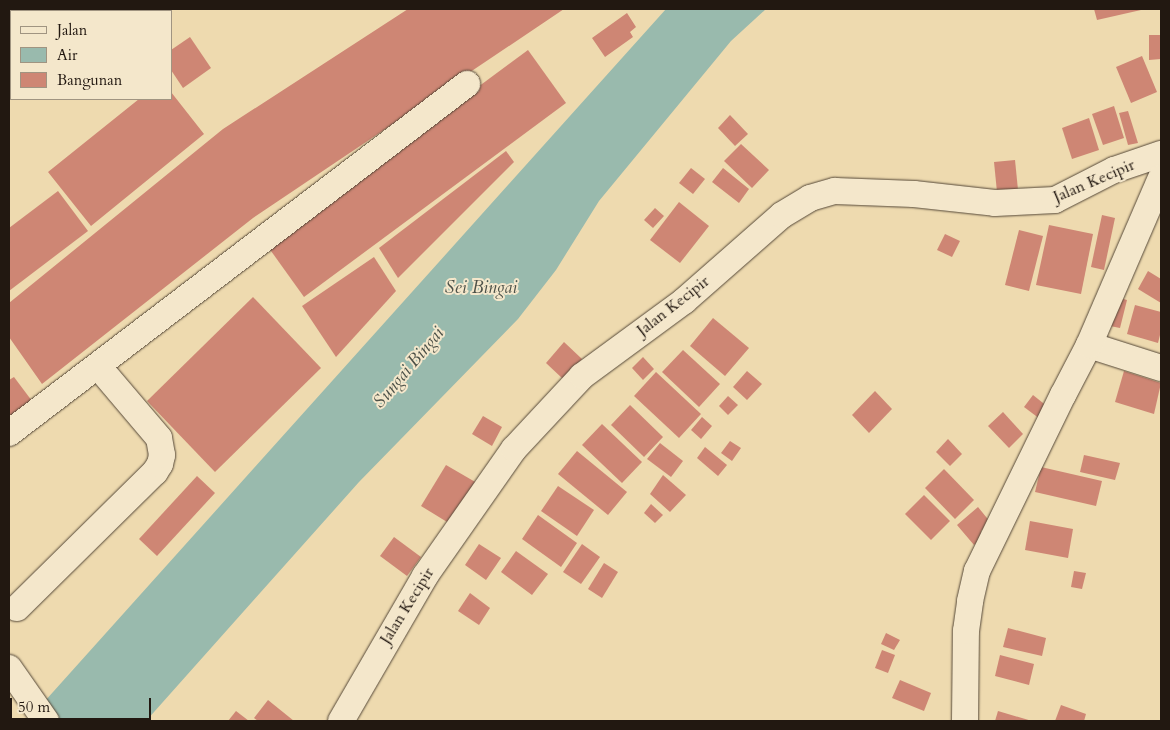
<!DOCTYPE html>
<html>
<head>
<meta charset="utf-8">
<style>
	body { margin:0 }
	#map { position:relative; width:1170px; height:730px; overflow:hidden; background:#eedaaf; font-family:Cardo,serif }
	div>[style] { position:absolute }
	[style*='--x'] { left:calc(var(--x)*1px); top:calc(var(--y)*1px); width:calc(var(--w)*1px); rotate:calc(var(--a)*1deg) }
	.water>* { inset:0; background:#99baad }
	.building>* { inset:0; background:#ce8674 }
	.roads { filter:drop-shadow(0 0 1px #554838) drop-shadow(0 0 1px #554838) }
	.minor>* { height:26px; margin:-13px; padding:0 13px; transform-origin:13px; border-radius:13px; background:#f4e7cb }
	span { translate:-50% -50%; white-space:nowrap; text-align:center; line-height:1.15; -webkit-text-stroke:4px #f4e7cb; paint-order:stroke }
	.street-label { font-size:16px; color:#221811 }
	.water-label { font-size:18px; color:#4c5148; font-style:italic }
	.frame { position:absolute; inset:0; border:10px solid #221811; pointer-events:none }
	.legend { position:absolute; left:10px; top:10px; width:162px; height:90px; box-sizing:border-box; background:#f4e7cb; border:1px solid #a09481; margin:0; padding:6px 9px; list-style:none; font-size:15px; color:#221811 }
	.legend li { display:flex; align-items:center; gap:10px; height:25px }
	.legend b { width:25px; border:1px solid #a09481 }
	.scale { position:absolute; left:10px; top:698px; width:141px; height:22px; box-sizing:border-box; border:2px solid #221811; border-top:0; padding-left:6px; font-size:15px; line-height:18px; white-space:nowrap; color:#221811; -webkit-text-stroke:4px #f4e7cb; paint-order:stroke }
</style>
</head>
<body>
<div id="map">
	<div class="water">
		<div style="clip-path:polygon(666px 9px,766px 9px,731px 41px,599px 201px,556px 270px,518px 319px,359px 482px,146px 721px,27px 721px)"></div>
	</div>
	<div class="building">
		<div style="clip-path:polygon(408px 9px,564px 9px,253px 218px,42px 384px,9px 337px,9px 303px,223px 129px)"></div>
		<div style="clip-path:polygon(1094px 9px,1141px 9px,1141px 10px,1097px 20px)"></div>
		<div style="clip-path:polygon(627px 13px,636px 27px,630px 32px,633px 37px,605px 57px,592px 38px)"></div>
		<div style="clip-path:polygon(1149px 35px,1161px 35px,1161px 59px,1149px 60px)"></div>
		<div style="clip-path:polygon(190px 37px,211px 68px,183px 88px,171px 70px,171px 50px)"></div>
		<div style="clip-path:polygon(528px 50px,566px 103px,304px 297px,266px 244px)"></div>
		<div style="clip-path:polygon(1142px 56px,1157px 92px,1131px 103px,1116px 67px)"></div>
		<div style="clip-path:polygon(171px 92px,204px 134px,91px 226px,48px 172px,139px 99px,171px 99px)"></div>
		<div style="clip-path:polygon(1114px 106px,1124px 138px,1103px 145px,1092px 114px)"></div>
		<div style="clip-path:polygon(1128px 111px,1138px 143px,1128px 145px,1119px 113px)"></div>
		<div style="clip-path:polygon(730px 115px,748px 134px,735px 146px,718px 128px)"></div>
		<div style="clip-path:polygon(1089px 118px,1099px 150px,1072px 159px,1062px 128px)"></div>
		<div style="clip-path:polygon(741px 144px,769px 170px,752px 188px,724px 161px)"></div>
		<div style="clip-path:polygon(506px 151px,514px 162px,398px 278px,379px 248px)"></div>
		<div style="clip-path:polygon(1015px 160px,1018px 190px,997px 192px,994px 162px)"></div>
		<div style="clip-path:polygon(691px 168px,705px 179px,693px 194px,679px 183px)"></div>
		<div style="clip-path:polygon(723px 168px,749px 189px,739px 203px,712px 182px)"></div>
		<div style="clip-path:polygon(58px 191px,88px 231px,9px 291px,9px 228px)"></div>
		<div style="clip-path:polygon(679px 202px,709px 226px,680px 263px,650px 240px)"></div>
		<div style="clip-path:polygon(655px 208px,664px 216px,653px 228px,644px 220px)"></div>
		<div style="clip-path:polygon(1102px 215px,1115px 218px,1104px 270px,1091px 267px)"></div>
		<div style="clip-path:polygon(1049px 225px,1093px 234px,1081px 294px,1036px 285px)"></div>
		<div style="clip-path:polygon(1019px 230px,1043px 236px,1029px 291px,1005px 285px)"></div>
		<div style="clip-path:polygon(945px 234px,960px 241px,952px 257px,937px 250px)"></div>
		<div style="clip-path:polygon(374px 257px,396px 291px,336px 357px,302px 306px)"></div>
		<div style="clip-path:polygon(1148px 271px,1161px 279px,1161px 303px,1138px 289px)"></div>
		<div style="clip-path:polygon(1113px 296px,1127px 300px,1120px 328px,1105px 325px)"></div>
		<div style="clip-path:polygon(253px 297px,321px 368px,215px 472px,147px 401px)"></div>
		<div style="clip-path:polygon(1135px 305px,1161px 312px,1161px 331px,1158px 343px,1127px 334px)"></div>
		<div style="clip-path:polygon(713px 318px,749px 348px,725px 376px,690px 346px)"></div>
		<div style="clip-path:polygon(564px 342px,582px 359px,563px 379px,546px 363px)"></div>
		<div style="clip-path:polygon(683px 350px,720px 384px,699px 407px,662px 372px)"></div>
		<div style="clip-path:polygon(643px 357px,654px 369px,643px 380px,632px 368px)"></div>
		<div style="clip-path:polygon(747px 371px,762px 384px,747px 400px,733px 387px)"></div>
		<div style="clip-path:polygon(1124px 371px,1161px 383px,1154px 414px,1115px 402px)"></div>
		<div style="clip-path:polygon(656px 372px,701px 414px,679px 438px,634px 396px)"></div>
		<div style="clip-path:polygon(14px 377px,35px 405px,9px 425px,9px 380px)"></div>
		<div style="clip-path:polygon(875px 391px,892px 409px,869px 433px,852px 415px)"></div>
		<div style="clip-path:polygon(1033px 395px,1048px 407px,1040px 419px,1024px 407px)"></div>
		<div style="clip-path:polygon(728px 396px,738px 405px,728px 415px,719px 406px)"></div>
		<div style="clip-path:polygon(630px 405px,663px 437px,644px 457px,611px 425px)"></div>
		<div style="clip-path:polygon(1003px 412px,1023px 434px,1009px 448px,988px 426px)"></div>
		<div style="clip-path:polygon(483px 416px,502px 427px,492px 446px,472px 434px)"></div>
		<div style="clip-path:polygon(702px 417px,712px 426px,701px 439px,691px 430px)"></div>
		<div style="clip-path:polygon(602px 424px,642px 462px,622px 483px,582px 445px)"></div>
		<div style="clip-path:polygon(948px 439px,962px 454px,950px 466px,936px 452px)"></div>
		<div style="clip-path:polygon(730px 441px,741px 448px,732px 461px,721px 453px)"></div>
		<div style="clip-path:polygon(660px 443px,683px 461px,671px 477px,647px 459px)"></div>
		<div style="clip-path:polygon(705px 447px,727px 465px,718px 476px,697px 458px)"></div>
		<div style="clip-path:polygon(577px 451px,627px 492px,608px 515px,558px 474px)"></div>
		<div style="clip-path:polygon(1084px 455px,1120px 463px,1115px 480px,1080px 472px)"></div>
		<div style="clip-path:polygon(446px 465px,477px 483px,452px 525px,421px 506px)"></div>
		<div style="clip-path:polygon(1041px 467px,1102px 481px,1096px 506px,1035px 492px)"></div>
		<div style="clip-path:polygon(944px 469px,974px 500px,955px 519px,925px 488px)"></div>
		<div style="clip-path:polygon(663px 475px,686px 495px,670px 512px,650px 494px)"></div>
		<div style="clip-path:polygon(197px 476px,215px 493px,157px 556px,139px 539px)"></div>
		<div style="clip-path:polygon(558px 486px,594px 510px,577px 536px,541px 511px)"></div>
		<div style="clip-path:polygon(924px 495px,950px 521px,931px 540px,905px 514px)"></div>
		<div style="clip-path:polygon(651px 504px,663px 515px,655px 523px,644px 513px)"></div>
		<div style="clip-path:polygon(978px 507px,991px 523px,981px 531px,982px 538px,974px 545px,957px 525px)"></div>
		<div style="clip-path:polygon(538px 515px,577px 543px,561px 567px,522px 539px)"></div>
		<div style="clip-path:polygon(1030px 521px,1073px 529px,1068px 558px,1025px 550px)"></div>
		<div style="clip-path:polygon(394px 537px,421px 557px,407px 576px,380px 556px)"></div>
		<div style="clip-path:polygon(479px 544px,501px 558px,486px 580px,465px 565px)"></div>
		<div style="clip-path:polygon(582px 544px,600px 557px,581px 584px,563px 572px)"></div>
		<div style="clip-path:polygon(516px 551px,548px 574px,532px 595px,501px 572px)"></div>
		<div style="clip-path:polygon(604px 563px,618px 572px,602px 598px,588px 589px)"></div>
		<div style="clip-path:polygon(1074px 571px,1086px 573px,1082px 589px,1071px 587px)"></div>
		<div style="clip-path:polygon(470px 593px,490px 608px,479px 625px,458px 611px)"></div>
		<div style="clip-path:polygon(1008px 628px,1046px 638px,1042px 656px,1003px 647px)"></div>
		<div style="clip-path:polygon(886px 633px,900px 640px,894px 650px,881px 644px)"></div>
		<div style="clip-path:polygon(882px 650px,895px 655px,888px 673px,875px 668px)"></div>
		<div style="clip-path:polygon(1000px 655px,1034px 664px,1029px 685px,995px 676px)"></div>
		<div style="clip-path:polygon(900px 680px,931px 693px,924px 711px,892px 698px)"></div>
		<div style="clip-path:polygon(268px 700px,294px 721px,258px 721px,254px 718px)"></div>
		<div style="clip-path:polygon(1061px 705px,1086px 714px,1084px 721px,1055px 721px)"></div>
		<div style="clip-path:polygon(236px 711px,249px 721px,228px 721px)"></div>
		<div style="clip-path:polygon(998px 711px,1032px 721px,995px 721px)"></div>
	</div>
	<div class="roads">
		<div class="minor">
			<div style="--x:1089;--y:345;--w:76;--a:17.7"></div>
			<div style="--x:9;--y:433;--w:576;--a:-37.31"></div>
			<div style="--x:17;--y:608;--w:194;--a:-44.6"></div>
			<div style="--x:155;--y:472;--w:9;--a:-58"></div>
			<div style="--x:160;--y:464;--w:9;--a:-77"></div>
			<div style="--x:162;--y:455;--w:17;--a:-100"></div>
			<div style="--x:159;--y:438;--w:94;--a:-130.3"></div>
			<div style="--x:9;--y:668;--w:65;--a:55.1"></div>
			<div style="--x:341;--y:721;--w:168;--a:-59.9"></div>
			<div style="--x:425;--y:576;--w:155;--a:-55"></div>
			<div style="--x:514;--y:449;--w:100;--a:-47"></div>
			<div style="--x:582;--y:376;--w:127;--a:-36.3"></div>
			<div style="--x:684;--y:301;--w:130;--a:-41.3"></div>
			<div style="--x:782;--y:215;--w:33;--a:-31"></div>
			<div style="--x:810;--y:198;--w:26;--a:-16"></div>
			<div style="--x:835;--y:191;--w:79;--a:2.2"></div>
			<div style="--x:914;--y:194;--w:81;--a:6.3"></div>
			<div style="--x:995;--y:203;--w:60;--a:-2.9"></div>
			<div style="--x:1055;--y:200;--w:66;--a:-27"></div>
			<div style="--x:1114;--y:170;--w:50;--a:-18.8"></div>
			<div style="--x:965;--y:721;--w:90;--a:-89.4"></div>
			<div style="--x:966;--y:631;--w:30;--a:-82"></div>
			<div style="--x:970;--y:601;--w:31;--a:-77"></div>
			<div style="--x:977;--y:571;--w:196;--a:-64"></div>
			<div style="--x:1063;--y:395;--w:56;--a:-62.5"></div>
			<div style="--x:1089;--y:345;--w:182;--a:-66.7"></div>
		</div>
	</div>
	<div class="street-label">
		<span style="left:1094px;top:181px;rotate:-23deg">Jalan Kecipir</span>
		<span style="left:673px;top:306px;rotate:-38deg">Jalan Kecipir</span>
		<span style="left:407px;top:606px;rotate:-58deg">Jalan Kecipir</span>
	</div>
	<div class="water-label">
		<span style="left:481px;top:288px">Sei Bingai</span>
		<span style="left:409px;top:368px;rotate:-50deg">Sungai Bingai</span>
	</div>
	<div class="frame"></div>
	<ul class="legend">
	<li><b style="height:6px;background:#f4e7cb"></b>Jalan</li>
	<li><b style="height:14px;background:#99baad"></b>Air</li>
	<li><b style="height:14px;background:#ce8674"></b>Bangunan</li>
	</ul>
	<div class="scale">50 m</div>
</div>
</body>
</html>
